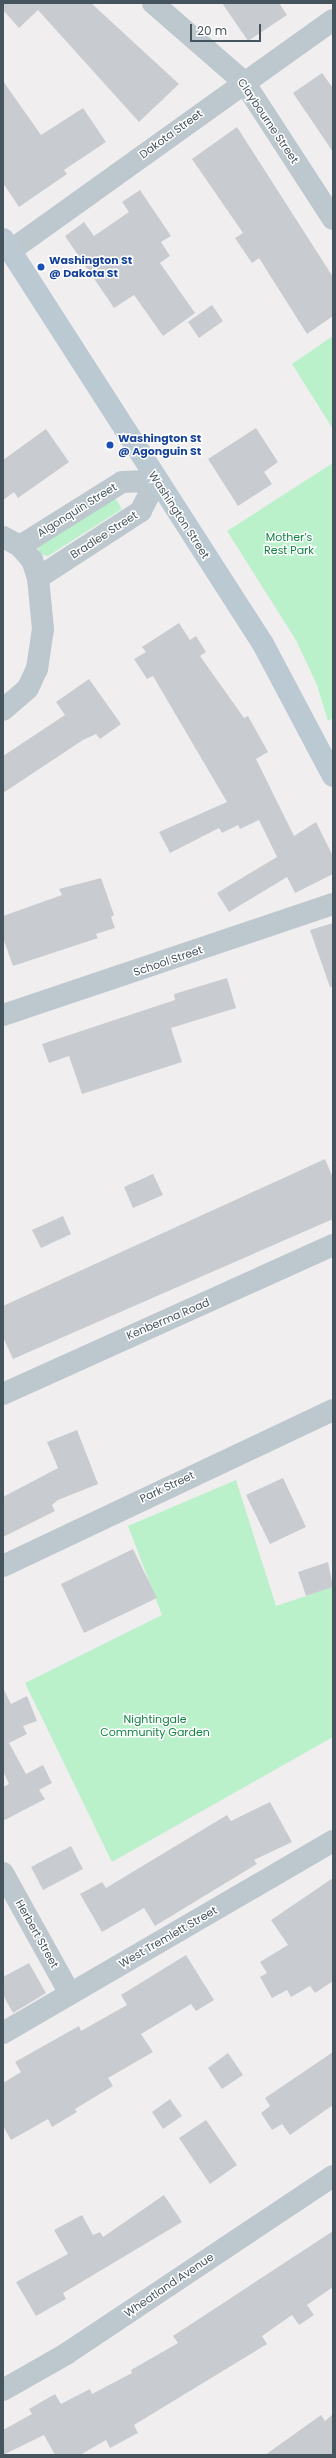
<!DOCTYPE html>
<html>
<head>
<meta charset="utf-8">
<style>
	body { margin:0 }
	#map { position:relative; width:336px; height:2458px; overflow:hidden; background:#f1eeef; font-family:Poppins,sans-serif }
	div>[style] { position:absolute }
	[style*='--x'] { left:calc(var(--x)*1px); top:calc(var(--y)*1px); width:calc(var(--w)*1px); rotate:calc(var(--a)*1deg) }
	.green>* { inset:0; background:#baf1cb }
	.building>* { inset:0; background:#c8ccd1 }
	.street>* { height:22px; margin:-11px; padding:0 11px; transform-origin:11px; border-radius:11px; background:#bcc7ce }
	.secondary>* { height:22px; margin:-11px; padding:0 11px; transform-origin:11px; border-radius:11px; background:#bbc9d3 }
	.dots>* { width:11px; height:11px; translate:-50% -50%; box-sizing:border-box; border:2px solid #fff; border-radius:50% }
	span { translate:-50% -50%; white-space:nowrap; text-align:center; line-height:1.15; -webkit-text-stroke:3px #fff; paint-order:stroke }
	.street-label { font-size:11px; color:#46545d }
	.transit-label { font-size:11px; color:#164399; font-weight:700 }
	.left { translate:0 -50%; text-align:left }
	.park-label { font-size:11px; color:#128242 }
	.frame { position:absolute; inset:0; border:4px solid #46545d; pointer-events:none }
	.scale { position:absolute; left:190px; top:24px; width:71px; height:18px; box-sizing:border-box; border:2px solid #46545d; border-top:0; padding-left:5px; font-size:12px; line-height:14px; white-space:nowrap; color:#46545d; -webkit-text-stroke:3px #fff; paint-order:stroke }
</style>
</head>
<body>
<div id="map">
	<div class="green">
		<div style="clip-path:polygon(333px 336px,333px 429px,292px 364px)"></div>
		<div style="clip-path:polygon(333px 463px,333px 718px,328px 721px,317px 685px,296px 640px,227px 531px)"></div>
		<div style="clip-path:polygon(112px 493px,122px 509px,48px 556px,39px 554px,37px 542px)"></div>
		<div style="clip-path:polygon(236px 1480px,276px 1606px,333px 1587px,333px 1737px,112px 1862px,25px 1683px,162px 1615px,128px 1526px)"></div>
	</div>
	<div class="building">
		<div style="clip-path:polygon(3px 3px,91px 3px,179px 84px,139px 122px,38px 10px,19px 28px,3px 10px)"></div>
		<div style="clip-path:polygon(222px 3px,279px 3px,287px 15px,248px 41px)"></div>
		<div style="clip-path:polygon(322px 73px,333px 88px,333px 152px,293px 93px)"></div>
		<div style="clip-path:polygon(3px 81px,41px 135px,83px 108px,106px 142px,64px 170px,67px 174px,19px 207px,3px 183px)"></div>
		<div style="clip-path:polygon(237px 127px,333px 277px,333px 316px,307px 334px,259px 258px,252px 263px,235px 238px,243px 233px,192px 159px)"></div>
		<div style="clip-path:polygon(140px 190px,171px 236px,161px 242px,170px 256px,160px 263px,195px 313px,163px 336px,134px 295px,114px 308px,65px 236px,84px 222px,94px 236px,129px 212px,122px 202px)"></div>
		<div style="clip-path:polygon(212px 305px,223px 321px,199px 338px,188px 322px)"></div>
		<div style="clip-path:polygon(256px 428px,278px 462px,264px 472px,272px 484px,238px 506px,208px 459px)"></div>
		<div style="clip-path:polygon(46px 429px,69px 462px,18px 498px,14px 492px,3px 500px,3px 460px)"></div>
		<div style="clip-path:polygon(179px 623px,190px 640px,196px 636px,206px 652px,200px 656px,244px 718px,248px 716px,268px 752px,256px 759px,294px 836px,316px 822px,333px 856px,333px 874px,295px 893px,287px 877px,229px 912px,217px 893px,277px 857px,259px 820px,240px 829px,238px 825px,222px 833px,219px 828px,170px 853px,159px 832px,227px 802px,153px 676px,147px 679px,134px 659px,146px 652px,142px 647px)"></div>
		<div style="clip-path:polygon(89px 679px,121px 724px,100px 739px,96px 734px,83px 740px,3px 793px,3px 756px,65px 715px,56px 702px)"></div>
		<div style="clip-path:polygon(101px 878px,114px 915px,111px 917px,115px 928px,96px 934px,98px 938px,13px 966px,3px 938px,3px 916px,62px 895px,59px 889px)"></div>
		<div style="clip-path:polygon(333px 923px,333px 987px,330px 987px,310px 930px)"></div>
		<div style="clip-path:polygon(227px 978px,236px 1008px,171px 1028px,182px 1062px,82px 1094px,69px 1056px,49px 1063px,42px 1044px,175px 1000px,174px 994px)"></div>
		<div style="clip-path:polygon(325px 1159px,333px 1178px,333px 1219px,13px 1359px,3px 1337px,3px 1306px)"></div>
		<div style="clip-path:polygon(153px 1174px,163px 1195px,133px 1208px,124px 1187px)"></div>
		<div style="clip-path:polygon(63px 1216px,71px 1234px,41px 1248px,32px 1230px)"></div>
		<div style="clip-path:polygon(77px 1430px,98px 1484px,58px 1500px,52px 1505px,55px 1511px,3px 1537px,3px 1497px,58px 1468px,47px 1442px)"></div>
		<div style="clip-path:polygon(283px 1478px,306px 1527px,270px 1544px,246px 1495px)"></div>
		<div style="clip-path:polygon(133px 1549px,157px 1598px,84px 1633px,61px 1584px)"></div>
		<div style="clip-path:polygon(328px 1562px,333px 1587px,306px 1596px,298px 1572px)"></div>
		<div style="clip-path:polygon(3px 1688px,11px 1704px,27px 1696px,37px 1721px,23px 1726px,27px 1734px,9px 1743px,26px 1774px,43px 1765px,52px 1783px,39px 1790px,45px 1799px,3px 1821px,3px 1787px,9px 1784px,3px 1771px)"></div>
		<div style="clip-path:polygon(270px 1802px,292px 1842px,254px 1860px,257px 1864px,155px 1926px,144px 1908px,102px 1932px,80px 1894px,102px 1882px,106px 1888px,227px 1815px,231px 1821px)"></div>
		<div style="clip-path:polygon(71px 1846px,83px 1869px,43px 1890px,31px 1867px)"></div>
		<div style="clip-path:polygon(333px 1878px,333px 1981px,315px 1993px,310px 1986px,291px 1997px,287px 1990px,272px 1998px,260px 1977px,267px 1973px,260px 1962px,288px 1945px,271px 1920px)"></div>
		<div style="clip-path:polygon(186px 1955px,214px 2000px,196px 2011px,191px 2004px,141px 2034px,153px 2052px,108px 2078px,113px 2086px,75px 2109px,77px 2112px,52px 2127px,48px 2119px,11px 2140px,3px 2126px,3px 2083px,21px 2072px,15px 2062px,79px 2026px,81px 2031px,127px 2005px,121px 1995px)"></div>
		<div style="clip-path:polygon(29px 1963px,46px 1993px,13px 2013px,3px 1995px,3px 1977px)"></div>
		<div style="clip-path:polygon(333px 2052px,333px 2105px,290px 2135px,282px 2124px,272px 2130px,261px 2113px,270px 2106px,265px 2098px)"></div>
		<div style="clip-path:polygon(228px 2053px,243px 2075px,222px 2089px,208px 2068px)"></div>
		<div style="clip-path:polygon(170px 2099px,182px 2116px,163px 2129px,152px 2112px)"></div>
		<div style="clip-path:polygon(206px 2120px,237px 2165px,210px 2184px,179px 2138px)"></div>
		<div style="clip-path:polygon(164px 2195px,182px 2222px,63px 2293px,66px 2299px,36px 2316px,16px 2282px,68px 2254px,54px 2230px,82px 2215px,93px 2235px,100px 2232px,103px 2237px)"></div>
		<div style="clip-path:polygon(333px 2231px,333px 2287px,307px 2305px,314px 2315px,299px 2325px,292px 2315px,262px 2336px,267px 2344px,134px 2425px,138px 2433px,110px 2448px,106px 2440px,80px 2455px,55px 2455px,44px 2435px,3px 2455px,3px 2430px,32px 2414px,29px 2409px,55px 2394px,61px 2404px,90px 2389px,92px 2394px,132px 2373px,131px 2370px,178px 2343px,173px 2336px)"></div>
		<div style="clip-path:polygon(333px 2414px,333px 2455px,265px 2455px,321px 2415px,325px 2421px)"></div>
	</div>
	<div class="street">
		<div style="--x:153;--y:3;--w:121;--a:41"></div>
		<div style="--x:244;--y:82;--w:163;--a:57"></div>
		<div style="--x:10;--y:251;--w:397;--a:-35.6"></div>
		<div style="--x:3;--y:537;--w:19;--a:28"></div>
		<div style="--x:20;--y:546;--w:120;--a:-32.1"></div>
		<div style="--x:122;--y:482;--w:34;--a:-2"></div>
		<div style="--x:156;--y:481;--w:34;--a:117"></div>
		<div style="--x:141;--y:511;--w:123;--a:147"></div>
		<div style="--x:3;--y:710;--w:33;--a:-41"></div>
		<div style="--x:28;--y:688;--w:21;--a:-65"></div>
		<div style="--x:37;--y:669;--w:40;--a:-81.5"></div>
		<div style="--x:43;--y:629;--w:51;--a:-95.6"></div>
		<div style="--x:38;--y:578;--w:19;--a:-108"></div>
		<div style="--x:32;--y:560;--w:18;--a:-131"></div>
		<div style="--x:3;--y:1015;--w:348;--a:-18.6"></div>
		<div style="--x:3;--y:1394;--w:362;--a:-24.3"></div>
		<div style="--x:3;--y:1566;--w:365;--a:-25.3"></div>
		<div style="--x:3;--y:1873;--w:138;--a:61"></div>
		<div style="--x:3;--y:2033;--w:382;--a:-30.2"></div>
		<div style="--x:3;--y:2390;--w:73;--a:-29.7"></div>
		<div style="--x:66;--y:2354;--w:321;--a:-33.7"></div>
	</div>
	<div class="secondary">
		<div style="--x:3;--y:239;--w:481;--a:57.3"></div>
		<div style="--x:263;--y:644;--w:149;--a:62.1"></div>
	</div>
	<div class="dots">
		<div style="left:41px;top:267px;background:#1a4fb4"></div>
		<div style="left:110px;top:445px;background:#1a4fb4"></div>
	</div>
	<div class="street-label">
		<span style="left:268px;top:121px;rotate:56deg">Claybourne Street</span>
		<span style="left:171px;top:134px;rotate:-36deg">Dakota Street</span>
		<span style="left:77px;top:510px;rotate:-32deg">Algonquin Street</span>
		<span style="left:179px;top:515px;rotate:57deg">Washington Street</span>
		<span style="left:104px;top:535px;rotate:-33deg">Bradlee Street</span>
		<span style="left:168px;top:961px;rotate:-19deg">School Street</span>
		<span style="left:168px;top:1319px;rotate:-23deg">Kenberma Road</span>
		<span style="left:167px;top:1487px;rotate:-25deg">Park Street</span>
		<span style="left:37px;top:1934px;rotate:61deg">Herbert Street</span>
		<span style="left:168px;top:1937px;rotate:-30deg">West Tremlett Street</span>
		<span style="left:169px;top:2285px;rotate:-34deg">Wheatland Avenue</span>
	</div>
	<div class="transit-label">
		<span class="left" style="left:49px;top:267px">Washington St<br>@ Dakota St</span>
		<span class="left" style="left:118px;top:445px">Washington St<br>@ Agonguin St</span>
	</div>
	<div class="park-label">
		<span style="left:289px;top:544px">Mother’s<br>Rest Park</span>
		<span style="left:155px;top:1726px">Nightingale<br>Community Garden</span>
	</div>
	<div class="frame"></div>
	<div class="scale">20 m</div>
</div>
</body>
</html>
